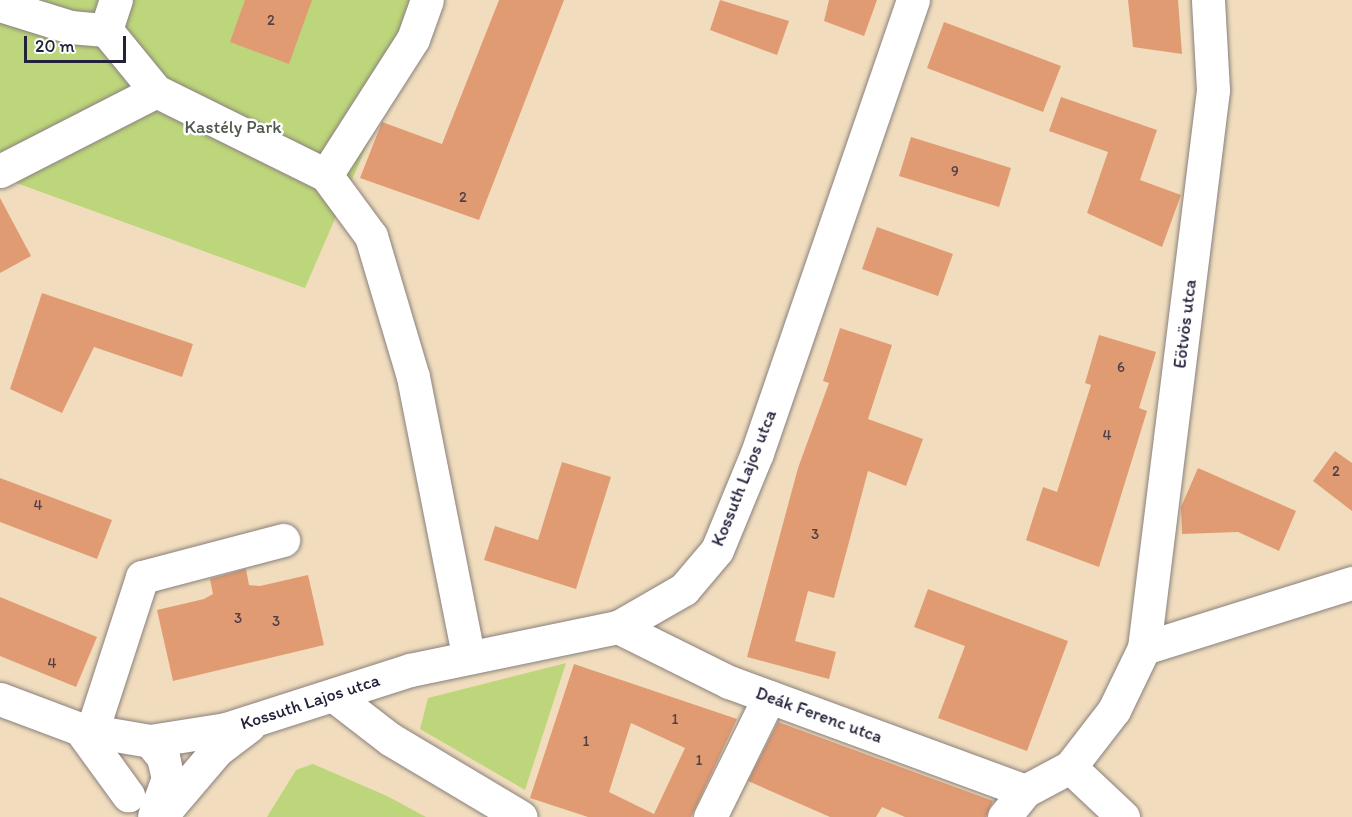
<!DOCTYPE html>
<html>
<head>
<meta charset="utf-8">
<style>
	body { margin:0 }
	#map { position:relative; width:1352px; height:817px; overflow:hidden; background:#f1ddbe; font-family:Itim,sans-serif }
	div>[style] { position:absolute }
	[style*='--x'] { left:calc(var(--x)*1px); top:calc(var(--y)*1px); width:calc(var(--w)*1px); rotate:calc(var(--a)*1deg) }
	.green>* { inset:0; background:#bdd67b }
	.building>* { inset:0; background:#e19b73 }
	.roads { filter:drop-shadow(0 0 2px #8a807c) drop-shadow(0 0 2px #8a807c) }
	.minor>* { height:33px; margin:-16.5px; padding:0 16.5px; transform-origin:16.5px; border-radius:16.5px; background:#fff }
	.major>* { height:33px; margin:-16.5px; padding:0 16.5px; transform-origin:16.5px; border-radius:16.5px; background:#fff }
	span { translate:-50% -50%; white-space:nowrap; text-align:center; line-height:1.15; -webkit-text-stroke:5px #fff; paint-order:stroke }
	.number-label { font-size:15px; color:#524049 }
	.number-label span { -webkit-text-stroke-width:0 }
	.park-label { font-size:18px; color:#50584e }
	.street-label { font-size:18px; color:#22223b }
	.scale { position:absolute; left:24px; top:36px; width:102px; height:27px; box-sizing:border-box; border:3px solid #22223b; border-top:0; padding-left:8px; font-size:18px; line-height:21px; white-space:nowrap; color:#22223b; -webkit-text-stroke:4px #fff; paint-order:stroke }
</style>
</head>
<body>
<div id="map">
	<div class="green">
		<div style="clip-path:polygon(0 0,422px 0,413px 39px,305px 288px,0 177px)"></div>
		<div style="clip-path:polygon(566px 663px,525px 790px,420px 729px,428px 698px)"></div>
		<div style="clip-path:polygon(313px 764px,387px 796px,426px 817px,267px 817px,296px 770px)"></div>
	</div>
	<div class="building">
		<div style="clip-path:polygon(245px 0,312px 0,289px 64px,230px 42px)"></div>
		<div style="clip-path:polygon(499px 0,564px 0,479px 220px,360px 178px,382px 122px,442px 144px)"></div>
		<div style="clip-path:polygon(720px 0,789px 21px,777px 55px,710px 30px)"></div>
		<div style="clip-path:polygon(829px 0,877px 0,864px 36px,824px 21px)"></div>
		<div style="clip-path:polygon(1128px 0,1178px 0,1182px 54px,1133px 47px)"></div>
		<div style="clip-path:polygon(944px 22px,1061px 66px,1043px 112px,927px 68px)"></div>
		<div style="clip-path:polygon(1061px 97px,1157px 130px,1140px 180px,1181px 195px,1162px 247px,1087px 213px,1108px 152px,1049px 131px)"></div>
		<div style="clip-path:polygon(911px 137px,1011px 168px,999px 207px,899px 176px)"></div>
		<div style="clip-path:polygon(0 198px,31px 256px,0 273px)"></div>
		<div style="clip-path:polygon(877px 227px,953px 254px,938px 296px,862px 269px)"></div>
		<div style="clip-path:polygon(42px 293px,193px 344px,182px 377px,94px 347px,62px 413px,10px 389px)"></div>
		<div style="clip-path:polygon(840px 328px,892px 345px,868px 419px,923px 439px,906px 486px,868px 471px,834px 598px,808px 591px,795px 641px,836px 652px,829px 679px,747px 657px,798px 468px,829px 383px,823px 381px)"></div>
		<div style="clip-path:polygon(1099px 335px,1156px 352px,1139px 408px,1147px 411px,1099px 567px,1026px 540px,1043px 487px,1057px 492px,1091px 385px,1085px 383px)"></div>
		<div style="clip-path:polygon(1335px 451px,1352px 463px,1352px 511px,1313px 481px)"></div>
		<div style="clip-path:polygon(562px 462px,611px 477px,576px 589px,484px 560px,495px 526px,538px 540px)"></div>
		<div style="clip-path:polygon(1198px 468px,1296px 511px,1279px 551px,1238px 532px,1182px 534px,1181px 507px)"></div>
		<div style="clip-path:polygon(0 478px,112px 520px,97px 559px,0 522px)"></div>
		<div style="clip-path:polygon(246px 569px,249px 585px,260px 586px,308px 575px,324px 645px,173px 681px,157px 610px,204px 599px,213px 594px,210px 579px)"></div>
		<div style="clip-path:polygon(928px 589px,1068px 641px,1027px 751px,938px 718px,965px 646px,914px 627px)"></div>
		<div style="clip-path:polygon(0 597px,97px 637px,76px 687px,0 656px)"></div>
		<div style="clip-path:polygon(evenodd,574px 664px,737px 719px,691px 817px,588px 817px,530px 798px,574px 664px,631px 723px,685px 748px,654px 814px,609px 792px,631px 723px)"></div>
		<div style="clip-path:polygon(778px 722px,993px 801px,986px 817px,905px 817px,882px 807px,876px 817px,830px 817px,748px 781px)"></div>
	</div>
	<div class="roads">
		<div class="minor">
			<div style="--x:0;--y:5;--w:73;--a:17.4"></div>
			<div style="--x:70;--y:27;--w:36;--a:5"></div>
			<div style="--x:106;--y:30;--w:79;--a:50.7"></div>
			<div style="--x:156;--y:91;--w:190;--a:26.3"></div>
			<div style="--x:326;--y:175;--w:76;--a:53.6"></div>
			<div style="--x:371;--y:236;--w:147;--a:73.4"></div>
			<div style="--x:413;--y:377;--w:283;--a:78.8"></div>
			<div style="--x:106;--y:30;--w:32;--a:-72"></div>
			<div style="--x:0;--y:171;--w:175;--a:-27.1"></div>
			<div style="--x:326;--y:175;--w:161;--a:-57.4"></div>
			<div style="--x:413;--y:39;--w:41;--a:-70.3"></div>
			<div style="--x:618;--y:627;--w:124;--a:26.4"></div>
			<div style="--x:729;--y:682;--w:315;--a:20.2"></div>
			<div style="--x:1144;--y:648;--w:218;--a:-17.4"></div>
			<div style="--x:333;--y:695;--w:72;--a:37.7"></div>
			<div style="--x:390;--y:739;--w:152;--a:30.8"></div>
			<div style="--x:92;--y:731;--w:162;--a:-72"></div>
			<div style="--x:142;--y:577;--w:146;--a:-14.7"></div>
			<div style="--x:1070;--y:767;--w:73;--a:43.3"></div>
			<div style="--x:710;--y:817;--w:134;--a:-63.8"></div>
			<div style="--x:1004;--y:817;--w:33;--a:-51"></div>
			<div style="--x:1025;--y:791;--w:51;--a:-28.1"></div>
			<div style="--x:1070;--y:767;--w:72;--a:-52.3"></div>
			<div style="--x:1114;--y:710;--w:69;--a:-64.2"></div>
			<div style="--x:1144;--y:648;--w:562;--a:-82.95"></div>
			<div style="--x:1213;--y:90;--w:90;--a:-93.2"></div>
		</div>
		<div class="major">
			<div style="--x:0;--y:699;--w:85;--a:20.6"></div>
			<div style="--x:80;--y:729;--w:71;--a:9.7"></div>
			<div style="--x:150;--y:741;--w:77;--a:-9"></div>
			<div style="--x:226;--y:729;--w:193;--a:-17.8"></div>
			<div style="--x:410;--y:670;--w:212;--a:-11.7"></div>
			<div style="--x:618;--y:627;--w:76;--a:-29.9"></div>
			<div style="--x:684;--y:589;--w:51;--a:-49.8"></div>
			<div style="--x:717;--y:550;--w:105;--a:-67.6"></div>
			<div style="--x:757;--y:453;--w:479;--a:-71"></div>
			<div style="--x:80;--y:729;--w:82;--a:54"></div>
			<div style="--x:150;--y:741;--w:21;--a:51"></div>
			<div style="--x:163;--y:757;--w:22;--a:77"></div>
			<div style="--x:168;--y:778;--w:40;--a:110.2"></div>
			<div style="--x:160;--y:817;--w:88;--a:-49.6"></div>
			<div style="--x:217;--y:750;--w:40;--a:-37"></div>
		</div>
	</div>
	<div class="number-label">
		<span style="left:271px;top:21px">2</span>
		<span style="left:955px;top:172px">9</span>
		<span style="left:463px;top:198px">2</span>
		<span style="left:1121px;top:368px">6</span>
		<span style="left:1107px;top:436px">4</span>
		<span style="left:1336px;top:472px">2</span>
		<span style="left:38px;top:506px">4</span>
		<span style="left:815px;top:535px">3</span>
		<span style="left:238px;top:619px">3</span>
		<span style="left:276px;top:622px">3</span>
		<span style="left:52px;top:664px">4</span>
		<span style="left:675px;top:720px">1</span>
		<span style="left:586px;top:742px">1</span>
		<span style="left:699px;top:761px">1</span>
	</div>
	<div class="park-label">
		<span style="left:233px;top:127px">Kastély Park</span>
	</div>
	<div class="street-label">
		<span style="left:1185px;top:324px;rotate:-83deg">Eötvös utca</span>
		<span style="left:744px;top:478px;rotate:-68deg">Kossuth Lajos utca</span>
		<span style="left:310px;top:702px;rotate:-18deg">Kossuth Lajos utca</span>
		<span style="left:819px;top:715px;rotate:20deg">Deák Ferenc utca</span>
	</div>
	<div class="scale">20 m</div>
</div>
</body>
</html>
